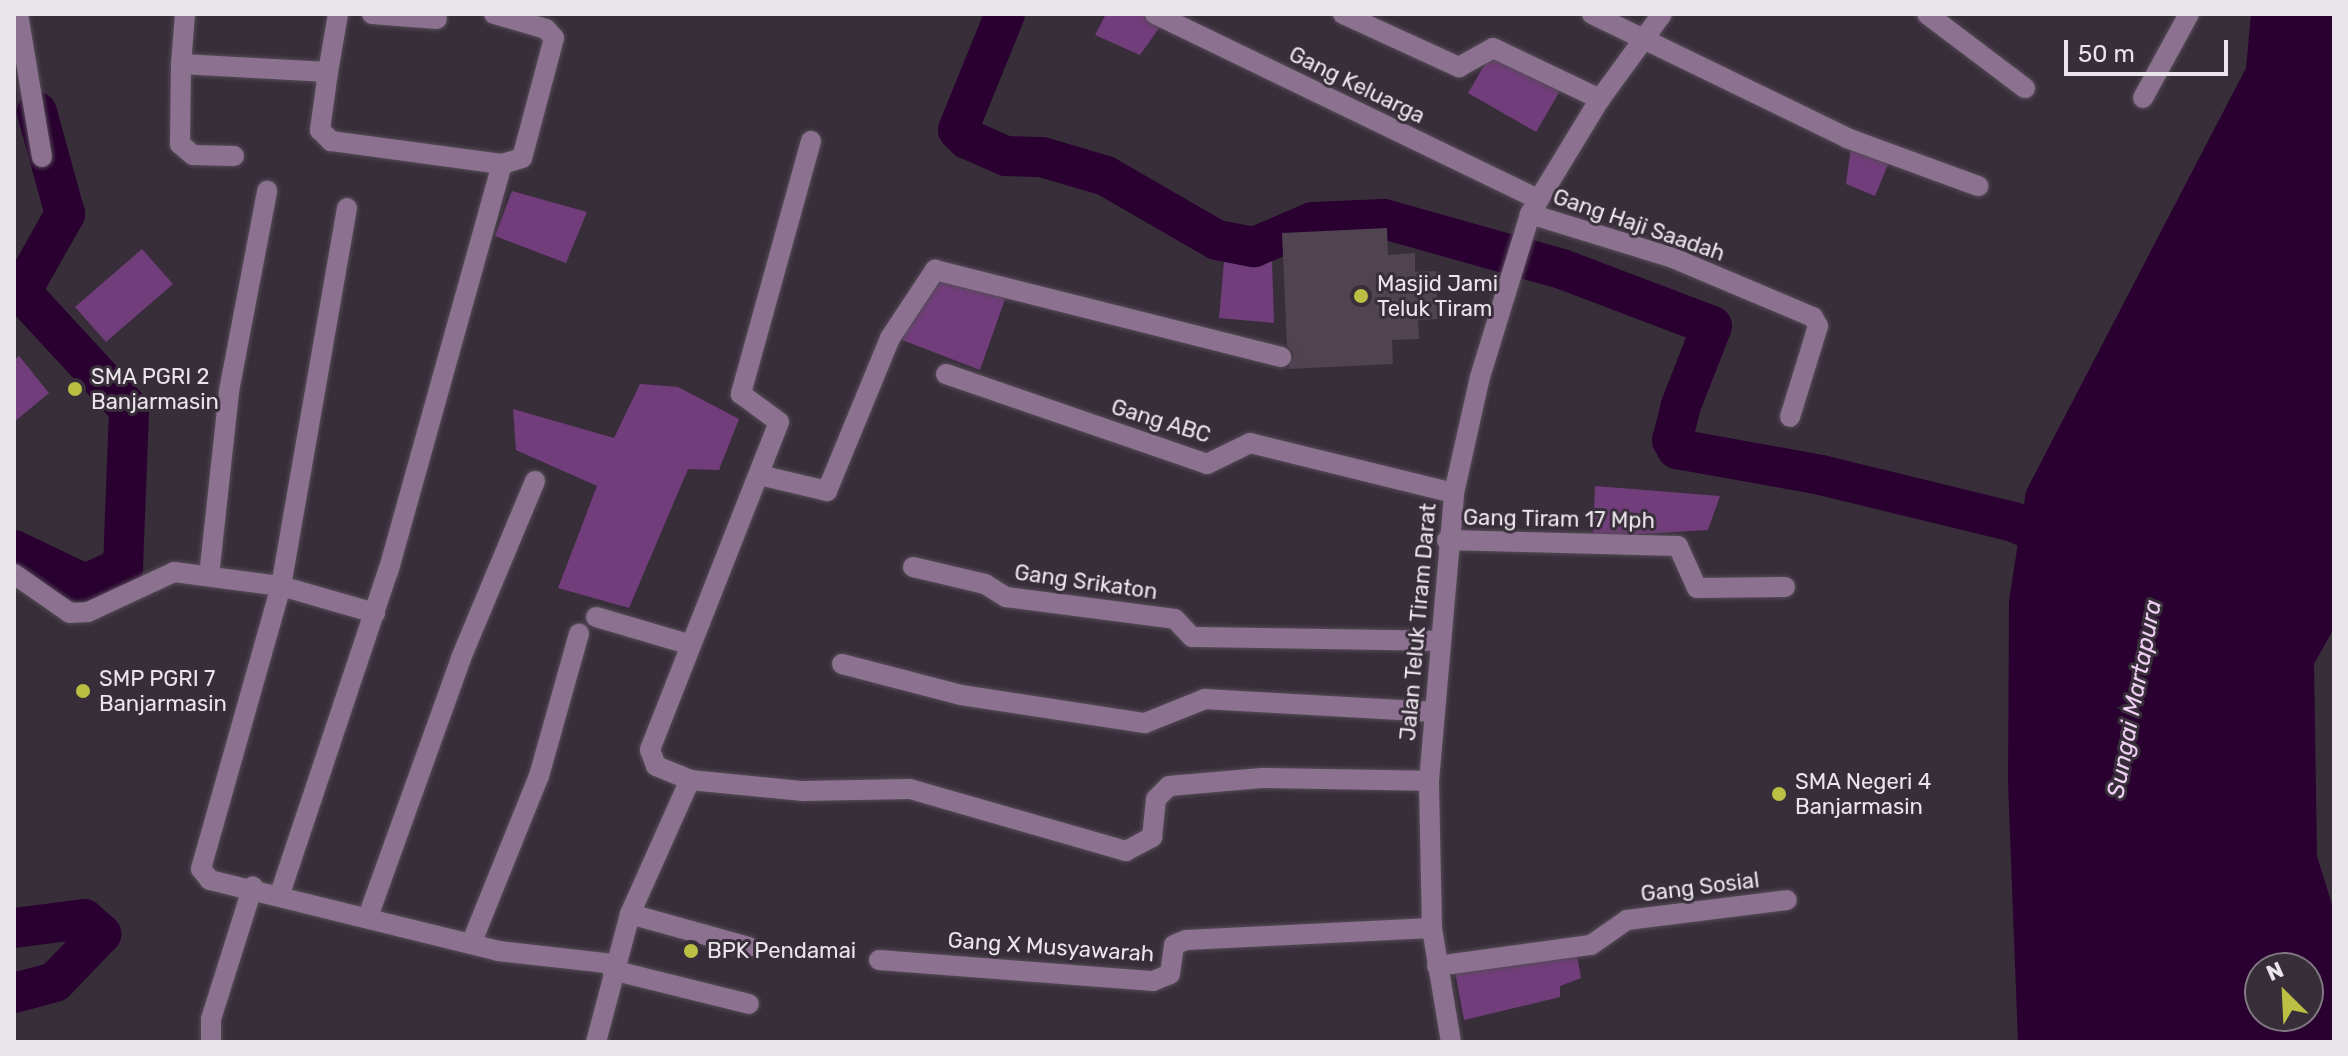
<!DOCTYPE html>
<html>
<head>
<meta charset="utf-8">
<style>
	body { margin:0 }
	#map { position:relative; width:2348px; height:1056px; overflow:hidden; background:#382e3a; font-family:Rubik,sans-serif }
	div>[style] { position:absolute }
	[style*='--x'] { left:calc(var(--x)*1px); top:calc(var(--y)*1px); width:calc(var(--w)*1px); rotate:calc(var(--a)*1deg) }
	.green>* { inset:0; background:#723d7b }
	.water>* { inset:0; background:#290030 }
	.river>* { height:40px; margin:-20px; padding:0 20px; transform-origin:20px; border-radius:20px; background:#290030 }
	.building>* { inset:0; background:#4f4450 }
	.roads { filter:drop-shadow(0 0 2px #544b56) drop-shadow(0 0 2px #544b56) }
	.minor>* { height:20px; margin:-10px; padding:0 10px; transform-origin:10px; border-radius:10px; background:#8c7290 }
	.dots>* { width:22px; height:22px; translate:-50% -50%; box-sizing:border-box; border:4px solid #382e3a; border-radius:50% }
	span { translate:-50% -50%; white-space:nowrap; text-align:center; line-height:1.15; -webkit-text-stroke:6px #382e3a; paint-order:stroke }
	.street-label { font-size:22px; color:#eae4eb }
	.poi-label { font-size:22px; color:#eae4eb }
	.left { translate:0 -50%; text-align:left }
	.water-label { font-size:24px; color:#f0d0f5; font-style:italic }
	.frame { position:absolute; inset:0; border:16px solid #eae4eb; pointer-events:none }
	.north { position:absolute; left:2244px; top:952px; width:80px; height:80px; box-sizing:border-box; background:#382e3a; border:2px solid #7f7781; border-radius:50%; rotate:336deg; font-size:22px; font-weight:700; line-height:32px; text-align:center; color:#eae4eb }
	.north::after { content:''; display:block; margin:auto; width:28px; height:36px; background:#bbc044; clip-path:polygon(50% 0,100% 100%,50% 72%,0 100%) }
	.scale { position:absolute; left:2064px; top:40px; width:164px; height:36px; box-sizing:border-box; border:4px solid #eae4eb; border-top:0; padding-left:10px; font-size:24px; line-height:28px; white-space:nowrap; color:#eae4eb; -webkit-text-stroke:6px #382e3a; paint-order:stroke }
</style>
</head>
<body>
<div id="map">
	<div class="green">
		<div style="clip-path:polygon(1106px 14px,1141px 14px,1162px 24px,1140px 55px,1095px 35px)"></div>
		<div style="clip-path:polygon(1493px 50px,1561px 89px,1536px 132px,1468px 93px)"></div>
		<div style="clip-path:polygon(1851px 147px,1889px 162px,1875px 196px,1846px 184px)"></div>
		<div style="clip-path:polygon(512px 191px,587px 212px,566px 263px,495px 236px)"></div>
		<div style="clip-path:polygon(142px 249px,173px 284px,106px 342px,75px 307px)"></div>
		<div style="clip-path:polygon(1272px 261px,1274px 323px,1219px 318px,1224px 262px)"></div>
		<div style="clip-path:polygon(935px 274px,1005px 299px,980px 370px,897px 338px)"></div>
		<div style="clip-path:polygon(19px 356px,49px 393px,14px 422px,14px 360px)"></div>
		<div style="clip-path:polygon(640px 384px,678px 387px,739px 419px,719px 470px,688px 469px,629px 608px,558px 588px,597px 486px,516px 450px,513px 409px,614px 438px)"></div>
		<div style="clip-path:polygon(1595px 486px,1720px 496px,1708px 530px,1593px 537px)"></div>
		<div style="clip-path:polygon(1576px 950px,1581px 978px,1560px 986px,1560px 997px,1464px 1020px,1455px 972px)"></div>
	</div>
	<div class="water">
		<div style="clip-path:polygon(evenodd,2251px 14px,2334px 14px,2334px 628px,2314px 664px,2317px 856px,2334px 911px,2334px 1042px,2018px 1042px,2008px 782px,2009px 601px,2026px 491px,2246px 68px,2251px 14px,2260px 968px,2308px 968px,2308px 1016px,2260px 1016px,2260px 968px)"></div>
	</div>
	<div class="river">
		<div style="--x:1005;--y:14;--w:125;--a:112.1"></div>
		<div style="--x:958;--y:130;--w:13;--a:45"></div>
		<div style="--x:967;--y:139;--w:43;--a:23.6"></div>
		<div style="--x:1006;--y:156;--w:36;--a:2"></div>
		<div style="--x:1042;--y:157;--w:67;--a:16.5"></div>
		<div style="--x:1106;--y:176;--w:128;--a:30"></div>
		<div style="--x:1217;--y:240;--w:38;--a:11"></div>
		<div style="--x:1254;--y:247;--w:64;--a:-23"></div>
		<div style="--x:1313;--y:222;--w:71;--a:-2.4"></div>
		<div style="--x:1384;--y:219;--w:185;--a:15.7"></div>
		<div style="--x:1562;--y:269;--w:160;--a:20.8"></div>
		<div style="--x:1712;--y:326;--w:85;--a:111.4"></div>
		<div style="--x:1681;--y:405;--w:36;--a:104"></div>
		<div style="--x:1672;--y:440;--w:10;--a:61"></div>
		<div style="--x:1677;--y:449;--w:146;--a:10.2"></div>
		<div style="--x:1821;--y:475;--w:199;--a:13.7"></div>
		<div style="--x:2014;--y:522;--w:60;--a:24.4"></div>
		<div style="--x:14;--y:550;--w:79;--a:25.6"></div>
		<div style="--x:85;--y:584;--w:42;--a:-24.1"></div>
		<div style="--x:123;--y:567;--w:158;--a:-87.8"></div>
		<div style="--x:129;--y:409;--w:159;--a:-132.7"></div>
		<div style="--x:21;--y:292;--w:90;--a:-60.6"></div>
		<div style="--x:65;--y:214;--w:106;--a:-105.4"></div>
		<div style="--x:14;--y:928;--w:71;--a:-7.3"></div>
		<div style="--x:84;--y:919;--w:23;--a:41"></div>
		<div style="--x:101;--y:934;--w:66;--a:133.8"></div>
		<div style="--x:55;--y:982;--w:42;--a:165"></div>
	</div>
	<div class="building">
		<div style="clip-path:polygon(1387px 228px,1388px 255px,1415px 253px,1415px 272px,1436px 271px,1438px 319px,1418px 320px,1419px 339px,1392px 340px,1393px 364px,1288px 369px,1294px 354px,1287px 346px,1282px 233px)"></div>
	</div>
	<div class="roads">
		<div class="minor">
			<div style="--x:18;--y:14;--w:145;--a:80.5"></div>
			<div style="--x:372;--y:14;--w:65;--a:4.4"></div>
			<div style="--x:494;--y:14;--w:54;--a:16.1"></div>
			<div style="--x:546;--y:29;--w:12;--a:48"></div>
			<div style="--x:554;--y:38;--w:124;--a:104.9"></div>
			<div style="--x:522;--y:158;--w:21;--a:163"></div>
			<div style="--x:1155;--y:14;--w:425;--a:25.8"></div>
			<div style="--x:1343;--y:14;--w:128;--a:24.6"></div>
			<div style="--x:1459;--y:67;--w:39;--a:-29"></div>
			<div style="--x:1493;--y:48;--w:119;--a:25.5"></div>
			<div style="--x:1592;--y:14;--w:284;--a:25.9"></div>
			<div style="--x:1847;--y:138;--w:140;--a:20.1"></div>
			<div style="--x:1927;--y:14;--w:123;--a:37.1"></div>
			<div style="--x:181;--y:64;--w:50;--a:-85.4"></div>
			<div style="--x:328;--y:72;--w:59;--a:-80.2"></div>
			<div style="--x:2143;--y:98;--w:96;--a:-61.3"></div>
			<div style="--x:811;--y:141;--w:263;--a:105.5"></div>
			<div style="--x:741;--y:394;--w:47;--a:36.4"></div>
			<div style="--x:779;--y:422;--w:352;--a:111.5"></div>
			<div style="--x:650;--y:750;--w:17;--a:69"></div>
			<div style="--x:656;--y:766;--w:37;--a:22"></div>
			<div style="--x:690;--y:780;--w:114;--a:5.6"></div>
			<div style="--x:803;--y:791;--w:107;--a:-1.1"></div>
			<div style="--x:910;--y:789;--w:225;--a:16"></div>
			<div style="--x:1126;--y:851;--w:30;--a:-28"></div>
			<div style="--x:1152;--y:837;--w:38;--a:-84"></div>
			<div style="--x:1156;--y:799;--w:18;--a:-45"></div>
			<div style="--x:1169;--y:786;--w:93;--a:-4.9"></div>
			<div style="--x:1262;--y:778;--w:167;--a:1"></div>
			<div style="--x:234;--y:156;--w:41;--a:-178.6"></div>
			<div style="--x:193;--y:155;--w:17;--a:-140"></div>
			<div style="--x:180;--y:144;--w:80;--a:-89.3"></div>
			<div style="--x:181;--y:64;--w:147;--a:3.1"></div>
			<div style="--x:328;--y:72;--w:59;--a:97.9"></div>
			<div style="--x:320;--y:130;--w:16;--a:45"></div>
			<div style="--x:331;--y:141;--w:173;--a:7.7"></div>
			<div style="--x:502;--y:164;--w:423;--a:105.6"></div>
			<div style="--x:388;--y:571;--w:341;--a:108.5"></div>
			<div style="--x:347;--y:208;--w:384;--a:99.9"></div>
			<div style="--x:281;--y:586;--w:294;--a:105.8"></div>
			<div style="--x:201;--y:869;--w:14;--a:51"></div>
			<div style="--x:210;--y:880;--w:297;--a:13.8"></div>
			<div style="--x:498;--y:951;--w:116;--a:6.4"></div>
			<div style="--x:1530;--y:214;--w:150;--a:17.1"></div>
			<div style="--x:1673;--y:258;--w:152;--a:22.9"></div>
			<div style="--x:1813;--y:317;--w:10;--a:61"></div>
			<div style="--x:1818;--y:326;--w:95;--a:107.1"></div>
			<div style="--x:946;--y:374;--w:276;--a:19"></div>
			<div style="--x:1207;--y:464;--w:48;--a:-26"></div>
			<div style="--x:1250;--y:443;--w:210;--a:13.8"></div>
			<div style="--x:759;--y:475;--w:70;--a:13.2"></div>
			<div style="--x:827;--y:491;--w:165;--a:-67.6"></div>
			<div style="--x:890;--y:338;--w:82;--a:-56.5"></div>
			<div style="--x:935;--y:270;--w:357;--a:14.1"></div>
			<div style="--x:1447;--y:540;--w:231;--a:1.5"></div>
			<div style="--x:1678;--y:546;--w:46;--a:65.7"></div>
			<div style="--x:1697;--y:588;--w:88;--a:-0.7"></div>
			<div style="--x:913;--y:567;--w:74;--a:13.3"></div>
			<div style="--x:985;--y:584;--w:25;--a:32"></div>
			<div style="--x:1006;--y:597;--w:170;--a:7.4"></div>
			<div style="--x:1175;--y:619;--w:25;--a:47"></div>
			<div style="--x:1192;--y:637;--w:248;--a:0.9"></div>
			<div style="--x:14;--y:574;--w:68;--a:34.9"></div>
			<div style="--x:70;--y:613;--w:18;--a:-3"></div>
			<div style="--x:88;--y:612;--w:95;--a:-24.9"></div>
			<div style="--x:174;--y:572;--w:108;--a:7.5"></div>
			<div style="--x:281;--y:586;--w:98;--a:16"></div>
			<div style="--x:209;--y:576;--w:186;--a:-83.8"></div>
			<div style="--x:229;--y:391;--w:204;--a:-79.2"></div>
			<div style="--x:596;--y:617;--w:96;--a:16.4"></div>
			<div style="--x:842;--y:664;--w:123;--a:14.6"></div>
			<div style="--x:961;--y:695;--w:186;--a:8.7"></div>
			<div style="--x:1145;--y:723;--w:65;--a:-21.8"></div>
			<div style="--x:1205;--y:699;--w:230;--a:3.2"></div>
			<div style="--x:369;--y:914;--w:272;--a:-70.2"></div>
			<div style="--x:461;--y:658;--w:192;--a:-67.3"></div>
			<div style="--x:630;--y:914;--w:123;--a:15.5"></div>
			<div style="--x:471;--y:944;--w:181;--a:-68"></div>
			<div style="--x:539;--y:776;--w:148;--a:-74.3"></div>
			<div style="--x:879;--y:960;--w:275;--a:4.4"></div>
			<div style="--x:1153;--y:981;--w:18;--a:-22"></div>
			<div style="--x:1170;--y:974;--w:29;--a:-82"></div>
			<div style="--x:1174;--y:945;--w:13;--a:-23"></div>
			<div style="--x:1186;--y:940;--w:246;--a:-2.8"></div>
			<div style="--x:1437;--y:966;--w:155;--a:-7.8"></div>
			<div style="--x:1591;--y:945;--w:44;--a:-34.8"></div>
			<div style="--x:1627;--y:920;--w:161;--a:-7.1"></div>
			<div style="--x:612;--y:970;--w:141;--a:13.9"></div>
			<div style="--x:211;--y:1042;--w:23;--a:-90"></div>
			<div style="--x:211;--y:1019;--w:139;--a:-72.5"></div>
			<div style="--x:596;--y:1042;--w:132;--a:-75.1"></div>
			<div style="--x:630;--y:914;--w:147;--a:-65.9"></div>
			<div style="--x:1451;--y:1042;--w:116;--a:-99.5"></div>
			<div style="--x:1432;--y:928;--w:147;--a:-91.2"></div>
			<div style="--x:1429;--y:781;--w:289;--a:-85"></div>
			<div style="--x:1454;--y:493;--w:119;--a:-77.4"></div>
			<div style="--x:1480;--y:377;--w:170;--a:-72.9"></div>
			<div style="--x:1530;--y:214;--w:135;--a:-58.7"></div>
			<div style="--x:1600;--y:99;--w:105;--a:-53.9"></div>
		</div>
	</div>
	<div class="dots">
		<div style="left:1361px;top:296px;background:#bbc044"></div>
		<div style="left:75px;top:389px;background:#bbc044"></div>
		<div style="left:83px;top:691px;background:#bbc044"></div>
		<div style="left:1779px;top:794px;background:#bbc044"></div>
		<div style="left:691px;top:951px;background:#bbc044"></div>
	</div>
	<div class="street-label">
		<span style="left:1357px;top:85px;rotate:26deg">Gang Keluarga</span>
		<span style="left:1639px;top:225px;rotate:19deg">Gang Haji Saadah</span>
		<span style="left:1161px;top:421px;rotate:17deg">Gang ABC</span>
		<span style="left:1559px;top:519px;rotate:1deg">Gang Tiram 17 Mph</span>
		<span style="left:1086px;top:582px;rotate:8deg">Gang Srikaton</span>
		<span style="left:1418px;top:622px;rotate:-85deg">Jalan Teluk Tiram Darat</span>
		<span style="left:1700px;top:887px;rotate:-7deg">Gang Sosial</span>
		<span style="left:1051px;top:947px;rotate:4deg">Gang X Musyawarah</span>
	</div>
	<div class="poi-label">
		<span class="left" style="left:1377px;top:296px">Masjid Jami<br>Teluk Tiram</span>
		<span class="left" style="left:91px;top:389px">SMA PGRI 2<br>Banjarmasin</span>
		<span class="left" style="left:99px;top:691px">SMP PGRI 7<br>Banjarmasin</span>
		<span class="left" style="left:1795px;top:794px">SMA Negeri 4<br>Banjarmasin</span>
		<span class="left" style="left:707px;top:951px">BPK Pendamai</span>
	</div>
	<div class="water-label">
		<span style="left:2135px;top:699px;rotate:-79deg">Sungai Martapura</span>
	</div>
	<div class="frame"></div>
	<div class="north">N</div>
	<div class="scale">50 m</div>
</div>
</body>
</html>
